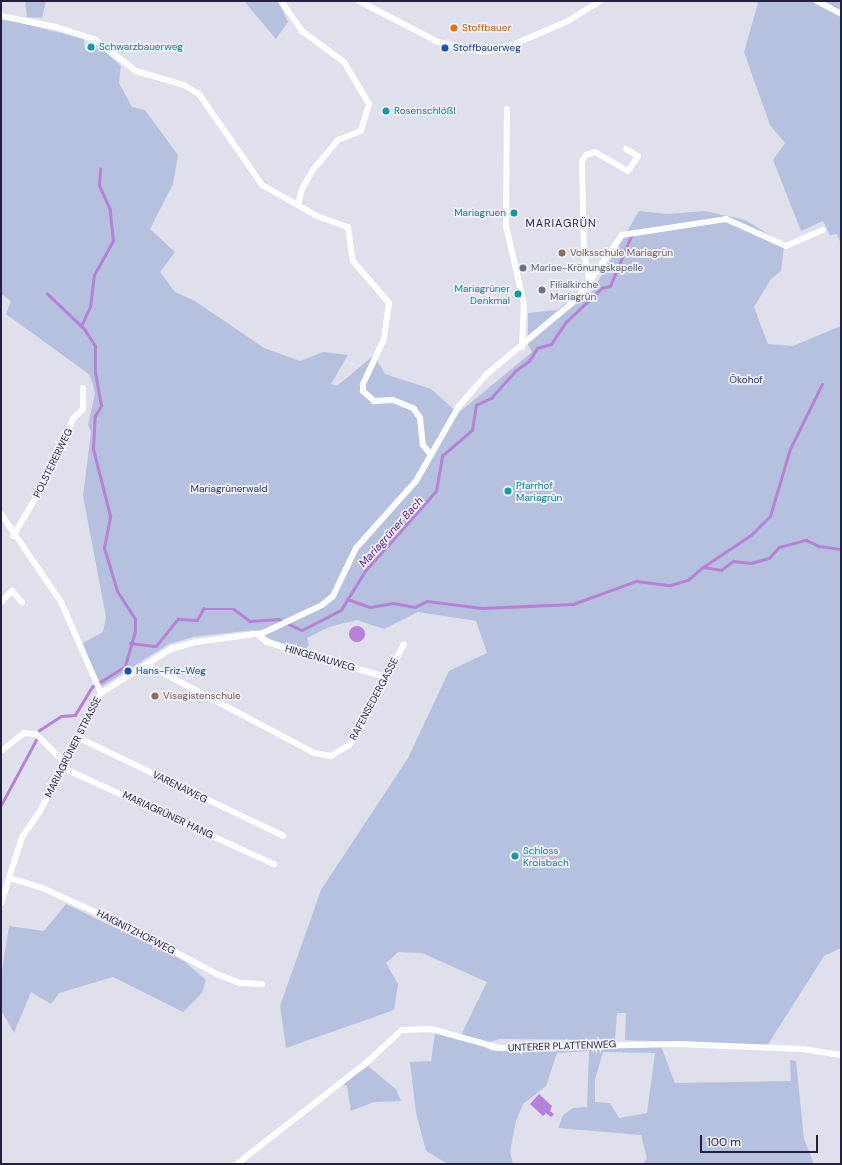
<!DOCTYPE html>
<html>
<head>
<meta charset="utf-8">
<style>
	body { margin:0 }
	#map { position:relative; width:842px; height:1165px; overflow:hidden; background:#e0dfec; font-family:"DM Sans",sans-serif }
	div>[style] { position:absolute }
	[style*='--x'] { left:calc(var(--x)*1px); top:calc(var(--y)*1px); width:calc(var(--w)*1px); rotate:calc(var(--a)*1deg) }
	.green>* { inset:0; background:#b6c1e0 }
	.water>* { inset:0; background:#b781d7 }
	.round { border-radius:50% }
	.stream>* { height:2.5px; margin:-1.25px; padding:0 1.25px; transform-origin:1.25px; border-radius:1.25px; background:#b781d7 }
	.minor>* { height:6px; margin:-3px; padding:0 3px; transform-origin:3px; border-radius:3px; background:#fff }
	.dots>* { width:11px; height:11px; translate:-50% -50%; box-sizing:border-box; border:2px solid #f0f0f8; border-radius:50% }
	span { translate:-50% -50%; white-space:nowrap; text-align:center; line-height:1.15; -webkit-text-stroke:3.5px #f0f0f8; paint-order:stroke }
	.food-label { font-size:10px; color:#c56008 }
	.left { translate:0 -50%; text-align:left }
	.culture-label { font-size:10px; color:#0d838f }
	.right { translate:-100% -50%; text-align:right }
	.transit-label { font-size:10px; color:#164399 }
	.education-label { font-size:10px; color:#785e54 }
	.worship-label { font-size:10px; color:#5b616d }
	.park-label { font-size:10px; color:#253179 }
	.street-label { font-size:10px; color:#251e3e }
	.neighbourhood-label { font-size:11px; color:#251952; letter-spacing:1px }
	.water-label { font-size:11px; color:#581380; font-style:italic }
	.frame { position:absolute; inset:0; border:2px solid #251e3e; pointer-events:none }
	.scale { position:absolute; left:700px; top:1135px; width:118px; height:18px; box-sizing:border-box; border:2px solid #251e3e; border-top:0; padding-left:5px; font-size:12px; line-height:14px; white-space:nowrap; color:#251e3e; -webkit-text-stroke:3px #f0f0f8; paint-order:stroke }
</style>
</head>
<body>
<div id="map">
	<div class="green">
		<div style="clip-path:polygon(25px 1px,46px 1px,42px 18px,27px 17px)"></div>
		<div style="clip-path:polygon(244px 1px,278px 1px,288px 22px,276px 39px)"></div>
		<div style="clip-path:polygon(751px 1px,841px 1px,841px 244px,837px 234px,830px 235px,823px 221px,801px 231px,773px 160px,785px 143px,770px 125px,744px 52px,758px 3px)"></div>
		<div style="clip-path:polygon(evenodd,1px 18px,84px 39px,85px 50px,90px 52px,94px 51px,96px 44px,121px 66px,119px 83px,132px 107px,145px 110px,178px 155px,173px 184px,150px 229px,175px 252px,160px 272px,175px 292px,195px 301px,264px 348px,300px 361px,323px 352px,348px 355px,331px 384px,337px 386px,374px 355px,385px 374px,431px 389px,458px 413px,532px 352px,528px 345px,528px 313px,557px 310px,572px 298px,592px 292px,639px 211px,667px 214px,705px 211px,745px 220px,779px 241px,784px 247px,781px 271px,771px 279px,754px 307px,768px 344px,793px 346px,841px 326px,841px 948px,824px 956px,767px 1046px,625px 1040px,626px 1013px,617px 1013px,615px 1040px,499px 1039px,481px 1045px,492px 1051px,661px 1046px,675px 1083px,791px 1081px,790px 1060px,796px 1061px,804px 1139px,814px 1164px,642px 1164px,647px 1159px,641px 1135px,558px 1128px,563px 1115px,573px 1108px,587px 1107px,589px 1051px,557px 1053px,546px 1086px,523px 1104px,516px 1121px,510px 1152px,513px 1164px,448px 1164px,426px 1151px,416px 1113px,410px 1062px,431px 1061px,435px 1033px,459px 1039px,487px 982px,422px 953px,398px 952px,386px 963px,398px 984px,394px 1010px,286px 1048px,280px 1006px,321px 890px,408px 758px,449px 671px,487px 653px,476px 621px,418px 612px,384px 629px,357px 620px,329px 627px,307px 638px,309px 645px,303px 651px,274px 641px,254px 630px,193px 637px,169px 644px,101px 687px,81px 644px,103px 632px,106px 617px,83px 496px,91px 432px,88px 425px,95px 393px,90px 375px,6px 314px,11px 301px,1px 294px,1px 18px,603px 1052px,655px 1053px,647px 1113px,619px 1118px,610px 1103px,595px 1102px,595px 1080px,603px 1052px)"></div>
		<div style="clip-path:polygon(66px 904px,184px 961px,206px 980px,202px 993px,183px 1012px,113px 977px,59px 993px,51px 1004px,31px 992px,14px 1033px,1px 1010px,1px 976px,9px 926px,44px 931px)"></div>
		<div style="clip-path:polygon(368px 1066px,396px 1089px,401px 1101px,374px 1102px,351px 1111px,347px 1086px,343px 1084px)"></div>
	</div>
	<div class="water">
		<div class="round" style="left:349px;top:626px;width:16px;height:16px"></div>
		<div style="clip-path:polygon(539px 1094px,552px 1106px,550px 1111px,554px 1114px,551px 1117px,546px 1113px,543px 1116px,530px 1104px)"></div>
	</div>
	<div class="stream">
		<div style="--x:81;--y:326;--w:21;--a:-65"></div>
		<div style="--x:90;--y:307;--w:32;--a:-83"></div>
		<div style="--x:94;--y:275;--w:39;--a:-61"></div>
		<div style="--x:113;--y:241;--w:31;--a:-96"></div>
		<div style="--x:110;--y:210;--w:27;--a:-114"></div>
		<div style="--x:99;--y:185;--w:16;--a:-86"></div>
		<div style="--x:703;--y:567;--w:58;--a:-33.7"></div>
		<div style="--x:751;--y:535;--w:27;--a:-45"></div>
		<div style="--x:770;--y:516;--w:70;--a:-73.4"></div>
		<div style="--x:790;--y:449;--w:72;--a:-63.8"></div>
		<div style="--x:347;--y:599;--w:24;--a:19"></div>
		<div style="--x:370;--y:607;--w:23;--a:-10"></div>
		<div style="--x:393;--y:603;--w:22;--a:10"></div>
		<div style="--x:415;--y:607;--w:13;--a:-27"></div>
		<div style="--x:427;--y:601;--w:55;--a:7.3"></div>
		<div style="--x:482;--y:608;--w:91;--a:-2.5"></div>
		<div style="--x:573;--y:604;--w:67;--a:-20.1"></div>
		<div style="--x:636;--y:581;--w:34;--a:7"></div>
		<div style="--x:670;--y:585;--w:19;--a:-16"></div>
		<div style="--x:688;--y:580;--w:20;--a:-41"></div>
		<div style="--x:703;--y:567;--w:18;--a:9"></div>
		<div style="--x:721;--y:570;--w:15;--a:-37"></div>
		<div style="--x:733;--y:561;--w:18;--a:6"></div>
		<div style="--x:751;--y:563;--w:19;--a:-16"></div>
		<div style="--x:769;--y:558;--w:15;--a:-48"></div>
		<div style="--x:779;--y:547;--w:28;--a:-15"></div>
		<div style="--x:806;--y:540;--w:14;--a:25"></div>
		<div style="--x:819;--y:546;--w:22;--a:8"></div>
		<div style="--x:130;--y:643;--w:26;--a:7"></div>
		<div style="--x:156;--y:646;--w:35;--a:-51"></div>
		<div style="--x:178;--y:619;--w:19;--a:3"></div>
		<div style="--x:197;--y:620;--w:13;--a:-61"></div>
		<div style="--x:203;--y:609;--w:31;--a:0"></div>
		<div style="--x:234;--y:609;--w:20;--a:37"></div>
		<div style="--x:250;--y:621;--w:28;--a:-4"></div>
		<div style="--x:278;--y:619;--w:26;--a:25"></div>
		<div style="--x:302;--y:630;--w:44;--a:-27.1"></div>
		<div style="--x:341;--y:610;--w:46;--a:-58.4"></div>
		<div style="--x:365;--y:571;--w:107;--a:-48.4"></div>
		<div style="--x:436;--y:491;--w:36;--a:-80"></div>
		<div style="--x:442;--y:456;--w:40;--a:-41"></div>
		<div style="--x:472;--y:430;--w:25;--a:-81"></div>
		<div style="--x:476;--y:405;--w:17;--a:-25"></div>
		<div style="--x:491;--y:398;--w:36;--a:-48"></div>
		<div style="--x:515;--y:371;--w:17;--a:-36"></div>
		<div style="--x:529;--y:361;--w:15;--a:-58"></div>
		<div style="--x:537;--y:348;--w:15;--a:-16"></div>
		<div style="--x:551;--y:344;--w:27;--a:-56"></div>
		<div style="--x:566;--y:322;--w:50;--a:-43.4"></div>
		<div style="--x:602;--y:288;--w:8;--a:-14"></div>
		<div style="--x:610;--y:286;--w:54;--a:-67.2"></div>
		<div style="--x:38;--y:731;--w:27;--a:-33"></div>
		<div style="--x:61;--y:716;--w:14;--a:-4"></div>
		<div style="--x:75;--y:715;--w:33;--a:-59"></div>
		<div style="--x:92;--y:687;--w:39;--a:-32"></div>
		<div style="--x:125;--y:666;--w:37;--a:-74"></div>
		<div style="--x:135;--y:630;--w:11;--a:-90"></div>
		<div style="--x:135;--y:619;--w:33;--a:-123"></div>
		<div style="--x:117;--y:591;--w:45;--a:-106.8"></div>
		<div style="--x:104;--y:548;--w:33;--a:-79"></div>
		<div style="--x:110;--y:516;--w:69;--a:-104.2"></div>
		<div style="--x:93;--y:449;--w:33;--a:-87"></div>
		<div style="--x:95;--y:416;--w:12;--a:-59"></div>
		<div style="--x:101;--y:406;--w:35;--a:-100"></div>
		<div style="--x:95;--y:372;--w:26;--a:-90"></div>
		<div style="--x:95;--y:346;--w:20;--a:-123"></div>
		<div style="--x:84;--y:329;--w:51;--a:-136.6"></div>
		<div style="--x:1;--y:805;--w:74;--a:-61.7"></div>
	</div>
	<div class="minor">
		<div style="--x:281;--y:1;--w:37;--a:55"></div>
		<div style="--x:302;--y:31;--w:52;--a:36.4"></div>
		<div style="--x:344;--y:62;--w:49;--a:59.2"></div>
		<div style="--x:369;--y:104;--w:28;--a:107"></div>
		<div style="--x:361;--y:131;--w:25;--a:159"></div>
		<div style="--x:338;--y:140;--w:39;--a:130"></div>
		<div style="--x:313;--y:170;--w:22;--a:120"></div>
		<div style="--x:302;--y:189;--w:16;--a:104"></div>
		<div style="--x:359;--y:1;--w:89;--a:27.4"></div>
		<div style="--x:438;--y:42;--w:46;--a:12.5"></div>
		<div style="--x:483;--y:52;--w:20;--a:-9"></div>
		<div style="--x:503;--y:49;--w:71;--a:-23.3"></div>
		<div style="--x:568;--y:21;--w:38;--a:-32"></div>
		<div style="--x:817;--y:1;--w:27;--a:28"></div>
		<div style="--x:1;--y:16;--w:56;--a:11.3"></div>
		<div style="--x:56;--y:27;--w:40;--a:18"></div>
		<div style="--x:94;--y:39;--w:53;--a:37.3"></div>
		<div style="--x:136;--y:71;--w:50;--a:16.3"></div>
		<div style="--x:184;--y:85;--w:17;--a:31"></div>
		<div style="--x:199;--y:94;--w:111;--a:55.3"></div>
		<div style="--x:262;--y:185;--w:63;--a:29.4"></div>
		<div style="--x:317;--y:216;--w:33;--a:20"></div>
		<div style="--x:348;--y:227;--w:34;--a:82"></div>
		<div style="--x:353;--y:261;--w:55;--a:49.4"></div>
		<div style="--x:389;--y:303;--w:36;--a:98"></div>
		<div style="--x:384;--y:339;--w:50;--a:115"></div>
		<div style="--x:363;--y:384;--w:7;--a:90"></div>
		<div style="--x:363;--y:391;--w:15;--a:42"></div>
		<div style="--x:374;--y:401;--w:19;--a:-3"></div>
		<div style="--x:393;--y:400;--w:22;--a:22"></div>
		<div style="--x:413;--y:408;--w:12;--a:55"></div>
		<div style="--x:420;--y:418;--w:27;--a:84"></div>
		<div style="--x:423;--y:445;--w:13;--a:51"></div>
		<div style="--x:507;--y:109;--w:117;--a:90.5"></div>
		<div style="--x:506;--y:226;--w:80;--a:77"></div>
		<div style="--x:524;--y:304;--w:43;--a:92.7"></div>
		<div style="--x:590;--y:284;--w:33;--a:-101"></div>
		<div style="--x:584;--y:252;--w:91;--a:-91.3"></div>
		<div style="--x:582;--y:161;--w:7;--a:-56"></div>
		<div style="--x:586;--y:155;--w:9;--a:-18"></div>
		<div style="--x:595;--y:152;--w:38;--a:30"></div>
		<div style="--x:628;--y:171;--w:18;--a:-56"></div>
		<div style="--x:638;--y:156;--w:14;--a:-150"></div>
		<div style="--x:1;--y:514;--w:107;--a:55.7"></div>
		<div style="--x:61;--y:602;--w:99;--a:66.3"></div>
		<div style="--x:13;--y:536;--w:55;--a:-59.2"></div>
		<div style="--x:41;--y:489;--w:77;--a:-65.4"></div>
		<div style="--x:73;--y:419;--w:14;--a:-45"></div>
		<div style="--x:83;--y:409;--w:21;--a:-90"></div>
		<div style="--x:1;--y:602;--w:16;--a:-45"></div>
		<div style="--x:12;--y:591;--w:15;--a:48"></div>
		<div style="--x:257;--y:634;--w:13;--a:39"></div>
		<div style="--x:267;--y:642;--w:124;--a:16.4"></div>
		<div style="--x:148;--y:665;--w:188;--a:27.9"></div>
		<div style="--x:314;--y:753;--w:17;--a:10"></div>
		<div style="--x:331;--y:756;--w:21;--a:-31"></div>
		<div style="--x:349;--y:745;--w:17;--a:-57"></div>
		<div style="--x:358;--y:731;--w:98;--a:-62.1"></div>
		<div style="--x:77;--y:737;--w:229;--a:25.6"></div>
		<div style="--x:1;--y:751;--w:29;--a:-38"></div>
		<div style="--x:24;--y:733;--w:12;--a:5"></div>
		<div style="--x:36;--y:734;--w:41;--a:45"></div>
		<div style="--x:63;--y:768;--w:232;--a:24.5"></div>
		<div style="--x:10;--y:878;--w:31;--a:17"></div>
		<div style="--x:40;--y:887;--w:92;--a:24.3"></div>
		<div style="--x:124;--y:925;--w:107;--a:27.8"></div>
		<div style="--x:219;--y:975;--w:22;--a:21"></div>
		<div style="--x:240;--y:983;--w:22;--a:3"></div>
		<div style="--x:1;--y:903;--w:69;--a:-72.3"></div>
		<div style="--x:22;--y:837;--w:32;--a:-55"></div>
		<div style="--x:40;--y:811;--w:133;--a:-62.7"></div>
		<div style="--x:101;--y:693;--w:83;--a:-32.2"></div>
		<div style="--x:171;--y:649;--w:26;--a:-16"></div>
		<div style="--x:196;--y:642;--w:68;--a:-7.7"></div>
		<div style="--x:263;--y:633;--w:65;--a:-25.4"></div>
		<div style="--x:322;--y:605;--w:14;--a:-39"></div>
		<div style="--x:333;--y:596;--w:53;--a:-64.4"></div>
		<div style="--x:356;--y:548;--w:90;--a:-48.2"></div>
		<div style="--x:416;--y:481;--w:86;--a:-60.2"></div>
		<div style="--x:459;--y:406;--w:43;--a:-48.8"></div>
		<div style="--x:487;--y:374;--w:119;--a:-39.9"></div>
		<div style="--x:578;--y:298;--w:77;--a:-55.1"></div>
		<div style="--x:622;--y:235;--w:105;--a:-8.7"></div>
		<div style="--x:726;--y:219;--w:66;--a:24.2"></div>
		<div style="--x:786;--y:246;--w:40;--a:-23.4"></div>
		<div style="--x:237;--y:1164;--w:164;--a:-38.1"></div>
		<div style="--x:366;--y:1063;--w:49;--a:-42.5"></div>
		<div style="--x:402;--y:1030;--w:29;--a:-2"></div>
		<div style="--x:431;--y:1029;--w:72;--a:15.4"></div>
		<div style="--x:500;--y:1048;--w:178;--a:-1.3"></div>
		<div style="--x:678;--y:1044;--w:125;--a:2.3"></div>
		<div style="--x:803;--y:1049;--w:38;--a:9"></div>
	</div>
	<div class="dots">
		<div style="left:454px;top:28px;background:#e8710a"></div>
		<div style="left:91px;top:47px;background:#0f9aa8"></div>
		<div style="left:445px;top:48px;background:#1a4fb4"></div>
		<div style="left:386px;top:111px;background:#0f9aa8"></div>
		<div style="left:514px;top:213px;background:#0f9aa8"></div>
		<div style="left:562px;top:253px;background:#8d6e63"></div>
		<div style="left:523px;top:268px;background:#6b7280"></div>
		<div style="left:542px;top:290px;background:#6b7280"></div>
		<div style="left:518px;top:294px;background:#0f9aa8"></div>
		<div style="left:508px;top:491px;background:#0f9aa8"></div>
		<div style="left:128px;top:671px;background:#1a4fb4"></div>
		<div style="left:155px;top:696px;background:#8d6e63"></div>
		<div style="left:515px;top:856px;background:#0f9aa8"></div>
	</div>
	<div class="food-label">
		<span class="left" style="left:462px;top:28px">Stoffbauer</span>
	</div>
	<div class="culture-label">
		<span class="left" style="left:99px;top:47px">Schwarzbauerweg</span>
		<span class="left" style="left:394px;top:111px">Rosenschlößl</span>
		<span class="right" style="left:506px;top:213px">Mariagruen</span>
		<span class="right" style="left:510px;top:294px">Mariagrüner<br>Denkmal</span>
		<span class="left" style="left:516px;top:491px">Pfarrhof<br>Mariagrün</span>
		<span class="left" style="left:523px;top:856px">Schloss<br>Kroisbach</span>
	</div>
	<div class="transit-label">
		<span class="left" style="left:453px;top:48px">Stoffbauerweg</span>
		<span class="left" style="left:136px;top:671px">Hans-Friz-Weg</span>
	</div>
	<div class="education-label">
		<span class="left" style="left:570px;top:253px">Volksschule Mariagrün</span>
		<span class="left" style="left:163px;top:696px">Visagistenschule</span>
	</div>
	<div class="worship-label">
		<span class="left" style="left:531px;top:268px">Mariae-Krönungskapelle</span>
		<span class="left" style="left:550px;top:290px">Filialkirche<br>Mariagrün</span>
	</div>
	<div class="park-label">
		<span style="left:746px;top:380px">Ökohof</span>
		<span style="left:229px;top:489px">Mariagrünerwald</span>
	</div>
	<div class="street-label">
		<span style="left:53px;top:463px;rotate:-64deg">POLSTERERWEG</span>
		<span style="left:320px;top:658px;rotate:16deg">HINGENAUWEG</span>
		<span style="left:374px;top:699px;rotate:-62deg">RAFENSEDERGASSE</span>
		<span style="left:73px;top:747px;rotate:-63deg">MARIAGRÜNER STRASSE</span>
		<span style="left:180px;top:787px;rotate:26deg">VARENAWEG</span>
		<span style="left:168px;top:815px;rotate:25deg">MARIAGRÜNER HANG</span>
		<span style="left:136px;top:932px;rotate:27deg">HAIGNITZHOFWEG</span>
		<span style="left:562px;top:1046px;rotate:-2deg">UNTERER PLATTENWEG</span>
	</div>
	<div class="neighbourhood-label">
		<span style="left:561px;top:223px">MARIAGRÜN</span>
	</div>
	<div class="water-label">
		<span style="left:391px;top:532px;rotate:-48deg">Mariagrüner Bach</span>
	</div>
	<div class="frame"></div>
	<div class="scale">100 m</div>
</div>
</body>
</html>
